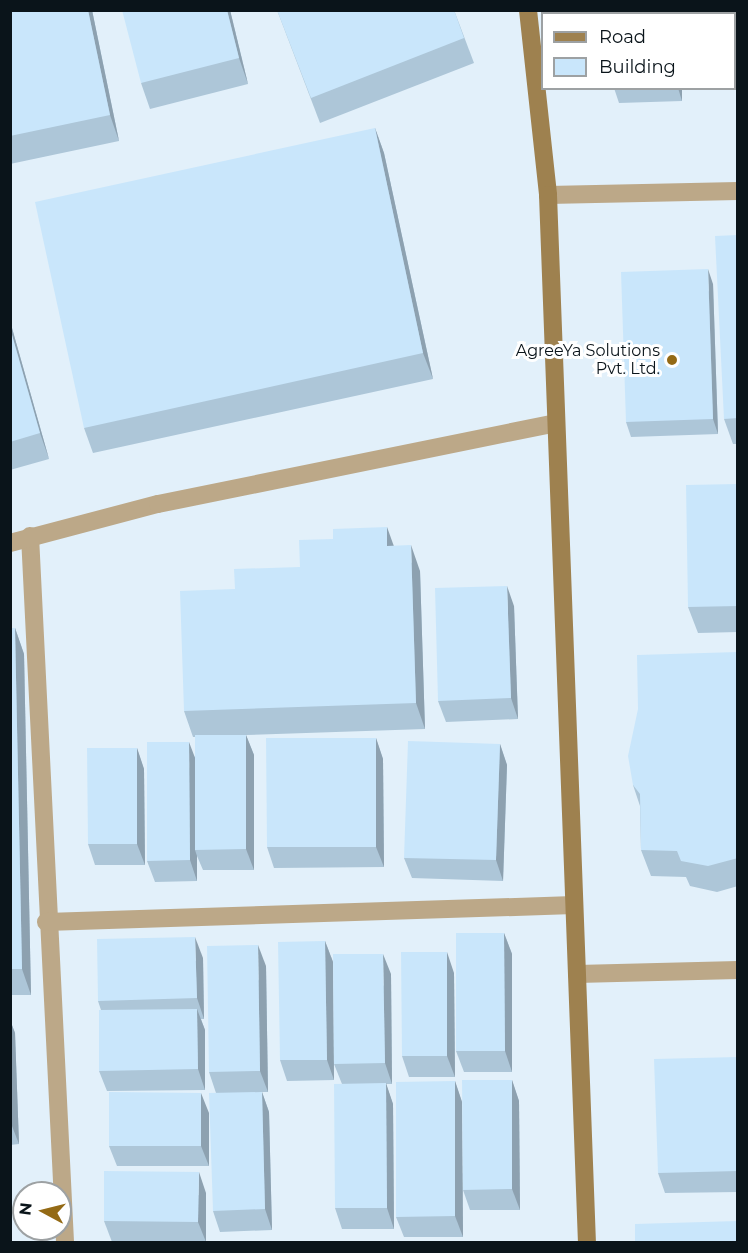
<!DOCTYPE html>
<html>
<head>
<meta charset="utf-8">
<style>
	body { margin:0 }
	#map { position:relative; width:748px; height:1253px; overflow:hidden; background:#f4fafe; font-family:Montserrat,sans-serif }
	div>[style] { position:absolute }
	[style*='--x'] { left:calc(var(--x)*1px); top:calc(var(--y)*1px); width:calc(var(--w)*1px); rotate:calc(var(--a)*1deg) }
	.built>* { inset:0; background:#e2f0fa }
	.street>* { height:18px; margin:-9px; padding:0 9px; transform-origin:9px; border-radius:9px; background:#bca888 }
	.secondary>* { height:18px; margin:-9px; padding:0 9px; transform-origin:9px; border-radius:9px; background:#9e814f }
	.wall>* { inset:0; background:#adc6d8 }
	.shaded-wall>* { inset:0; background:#8da1b0 }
	.building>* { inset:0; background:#c9e6fb }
	.dots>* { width:16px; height:16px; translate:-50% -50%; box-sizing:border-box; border:3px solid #fff; border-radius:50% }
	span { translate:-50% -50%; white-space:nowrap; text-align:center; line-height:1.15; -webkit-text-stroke:6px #fff; paint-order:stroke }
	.poi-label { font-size:16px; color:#0a141a }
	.right { translate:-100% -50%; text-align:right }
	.frame { position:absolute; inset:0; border:12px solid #0a141a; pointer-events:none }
	.legend { position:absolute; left:541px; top:12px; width:195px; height:78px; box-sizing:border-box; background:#fff; border:2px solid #9da1a3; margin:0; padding:8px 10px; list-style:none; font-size:18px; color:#0a141a }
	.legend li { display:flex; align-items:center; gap:12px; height:30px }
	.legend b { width:30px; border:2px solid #9da1a3 }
	.north { position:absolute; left:12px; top:1181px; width:60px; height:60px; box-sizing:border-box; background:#fff; border:2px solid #9da1a3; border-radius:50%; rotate:277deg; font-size:16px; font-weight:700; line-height:24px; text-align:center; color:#0a141a }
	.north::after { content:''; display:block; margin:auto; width:21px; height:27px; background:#946a15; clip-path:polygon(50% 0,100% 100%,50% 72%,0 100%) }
</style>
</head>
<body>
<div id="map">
	<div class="built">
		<div style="clip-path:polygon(evenodd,11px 11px,737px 11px,737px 1242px,11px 1242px,11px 11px,542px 14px,734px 14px,734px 88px,542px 88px,542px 14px,11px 11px,24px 1193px,60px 1193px,60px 1229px,24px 1229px,24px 1193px)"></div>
	</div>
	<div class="street">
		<div style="--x:548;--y:195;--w:190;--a:-1.2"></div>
		<div style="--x:30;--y:536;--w:707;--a:87.16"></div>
		<div style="--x:10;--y:543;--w:153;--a:-14.8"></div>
		<div style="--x:158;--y:504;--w:406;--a:-11.5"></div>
		<div style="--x:46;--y:922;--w:528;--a:-1.84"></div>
		<div style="--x:577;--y:974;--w:161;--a:-1.4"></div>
	</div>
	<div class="secondary">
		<div style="--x:528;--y:10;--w:186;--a:83.8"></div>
		<div style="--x:548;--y:195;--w:1048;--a:87.87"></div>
	</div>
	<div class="wall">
		<div style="clip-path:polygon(10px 10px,92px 10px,119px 141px,10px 164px)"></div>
		<div style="clip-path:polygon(230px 10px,248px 84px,150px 109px,141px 83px)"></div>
		<div style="clip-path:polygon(277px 10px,454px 10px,474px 63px,320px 123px)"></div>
		<div style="clip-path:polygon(738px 10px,738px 58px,735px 58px,735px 14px)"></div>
		<div style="clip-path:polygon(614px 88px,682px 88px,682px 101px,619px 103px)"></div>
		<div style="clip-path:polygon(375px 128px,384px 153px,433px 379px,93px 453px,84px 428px)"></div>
		<div style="clip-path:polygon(738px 235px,738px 444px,733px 444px,724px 419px)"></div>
		<div style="clip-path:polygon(713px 284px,718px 434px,631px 437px,626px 422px)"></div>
		<div style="clip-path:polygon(10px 321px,49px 459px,10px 470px)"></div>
		<div style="clip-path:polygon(738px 484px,738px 632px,698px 633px,688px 607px)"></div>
		<div style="clip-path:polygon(394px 546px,420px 571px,425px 729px,246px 735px,254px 755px,254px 870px,203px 870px,197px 856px,197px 881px,155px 882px,147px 861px,195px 756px,195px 737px,193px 737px,184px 711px,235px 589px,300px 567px)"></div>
		<div style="clip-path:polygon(514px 606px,518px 719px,446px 722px,438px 701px)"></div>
		<div style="clip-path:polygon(10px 628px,15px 628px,24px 654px,31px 995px,10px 995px)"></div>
		<div style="clip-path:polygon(738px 652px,738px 886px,717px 892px,690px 886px,686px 877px,651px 876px,641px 850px,640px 806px,633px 785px)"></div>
		<div style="clip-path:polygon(376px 738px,383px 759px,384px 867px,274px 868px,267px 847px)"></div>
		<div style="clip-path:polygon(500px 744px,507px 765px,503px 881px,412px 878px,404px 858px)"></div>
		<div style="clip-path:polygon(137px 748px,144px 769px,145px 865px,95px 865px,88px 844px)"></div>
		<div style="clip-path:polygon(504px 933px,512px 954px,512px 1072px,464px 1072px,456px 1051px)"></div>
		<div style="clip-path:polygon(325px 941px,333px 962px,334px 1080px,287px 1081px,280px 1060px)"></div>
		<div style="clip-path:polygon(203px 958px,204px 1019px,201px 1019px,205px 1030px,205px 1090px,107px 1091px,99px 1071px,101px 1010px,98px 1001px)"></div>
		<div style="clip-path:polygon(266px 966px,268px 1092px,262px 1092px,269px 1112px,272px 1230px,220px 1232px,213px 1211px,216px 1093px,209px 1072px)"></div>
		<div style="clip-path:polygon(454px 973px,455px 1077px,409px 1077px,402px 1056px)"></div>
		<div style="clip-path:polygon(391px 974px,392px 1084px,386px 1084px,393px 1104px,394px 1229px,342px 1229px,335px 1208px,342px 1084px,334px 1064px)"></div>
		<div style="clip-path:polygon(10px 1020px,15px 1033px,19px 1144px,10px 1145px)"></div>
		<div style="clip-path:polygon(738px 1057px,738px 1192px,665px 1193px,658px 1173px)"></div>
		<div style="clip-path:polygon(512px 1080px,519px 1101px,520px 1210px,470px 1210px,463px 1190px)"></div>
		<div style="clip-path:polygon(455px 1081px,462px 1102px,463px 1237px,404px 1237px,396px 1217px)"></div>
		<div style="clip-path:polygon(209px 1113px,209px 1166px,117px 1166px,109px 1146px)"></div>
		<div style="clip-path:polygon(206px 1193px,206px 1242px,112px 1242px,104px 1221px)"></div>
	</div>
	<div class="shaded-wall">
		<div style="clip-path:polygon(88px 10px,92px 10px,119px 141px,110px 115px)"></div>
		<div style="clip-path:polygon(227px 10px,230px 10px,248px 84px,239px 58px)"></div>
		<div style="clip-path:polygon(673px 10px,680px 10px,680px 14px,673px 14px)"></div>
		<div style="clip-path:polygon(678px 88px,682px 88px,682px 101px)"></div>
		<div style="clip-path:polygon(375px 128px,384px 153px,433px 379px,423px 353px)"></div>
		<div style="clip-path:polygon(708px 269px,713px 284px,718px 434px,713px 419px)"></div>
		<div style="clip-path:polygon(10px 321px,49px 459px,40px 433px,10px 328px)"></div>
		<div style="clip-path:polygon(387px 527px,396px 552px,387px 546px)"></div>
		<div style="clip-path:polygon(411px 545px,420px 571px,425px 729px,416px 703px)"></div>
		<div style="clip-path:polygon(507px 586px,514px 606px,518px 719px,511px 698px)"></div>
		<div style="clip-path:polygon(15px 628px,24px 654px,31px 995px,22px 969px)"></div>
		<div style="clip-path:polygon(246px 735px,254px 755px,254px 870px,246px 849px)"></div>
		<div style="clip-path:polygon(376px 738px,383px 759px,384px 867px,376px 847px)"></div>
		<div style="clip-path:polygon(189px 742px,197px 763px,195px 850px,197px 856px,197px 881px,190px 860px)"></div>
		<div style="clip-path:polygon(500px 744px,507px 765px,503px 881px,496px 860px)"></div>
		<div style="clip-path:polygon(137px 748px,144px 769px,145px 865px,137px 844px)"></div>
		<div style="clip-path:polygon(504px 933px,512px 954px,512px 1072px,505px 1051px)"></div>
		<div style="clip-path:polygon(195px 937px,203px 958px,204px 1019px,197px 998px)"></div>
		<div style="clip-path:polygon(325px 941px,333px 962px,334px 1080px,327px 1060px)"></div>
		<div style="clip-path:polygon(258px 945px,266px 966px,268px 1092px,260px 1071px)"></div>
		<div style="clip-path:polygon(447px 952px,454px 973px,455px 1077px,447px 1056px)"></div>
		<div style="clip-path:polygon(383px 954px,391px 974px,392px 1084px,385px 1063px)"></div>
		<div style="clip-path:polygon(197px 1009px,205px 1030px,205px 1090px,198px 1069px)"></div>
		<div style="clip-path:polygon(10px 1020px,15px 1033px,19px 1144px,10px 1121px)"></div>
		<div style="clip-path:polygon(512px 1080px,519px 1101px,520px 1210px,512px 1189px)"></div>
		<div style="clip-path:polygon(455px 1081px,462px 1102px,463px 1237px,455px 1216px)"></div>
		<div style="clip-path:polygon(386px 1083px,393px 1104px,394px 1229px,387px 1208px)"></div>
		<div style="clip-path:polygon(262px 1092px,269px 1112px,272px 1230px,265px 1209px)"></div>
		<div style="clip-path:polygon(201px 1093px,209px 1113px,209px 1166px,201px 1146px)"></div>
		<div style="clip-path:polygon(199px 1172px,206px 1193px,206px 1242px,198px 1222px)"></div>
	</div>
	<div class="building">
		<div style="clip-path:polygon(10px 10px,88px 10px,110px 115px,10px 136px)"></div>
		<div style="clip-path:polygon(122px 10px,227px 10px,239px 58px,141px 83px)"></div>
		<div style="clip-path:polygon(277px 10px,454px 10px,464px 38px,311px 98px)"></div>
		<div style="clip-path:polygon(609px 10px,673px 10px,673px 14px,610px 14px)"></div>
		<div style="clip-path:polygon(710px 10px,738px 10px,738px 37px,735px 37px,735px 14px,711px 14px)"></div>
		<div style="clip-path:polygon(375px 128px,423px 353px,84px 428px,35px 202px)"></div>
		<div style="clip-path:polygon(738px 235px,738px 418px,724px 419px,715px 236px)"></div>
		<div style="clip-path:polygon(708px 269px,713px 419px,626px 422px,621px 272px)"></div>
		<div style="clip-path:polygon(10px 328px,40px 433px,10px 442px)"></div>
		<div style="clip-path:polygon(738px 484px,738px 606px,688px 607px,686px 485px)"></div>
		<div style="clip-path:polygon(387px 527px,387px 546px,411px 545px,416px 703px,184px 711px,180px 591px,235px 589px,234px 569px,300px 567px,299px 540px,333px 539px,333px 529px)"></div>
		<div style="clip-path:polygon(507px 586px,511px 698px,438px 701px,435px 588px)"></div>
		<div style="clip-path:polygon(10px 628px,15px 628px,22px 969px,10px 969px)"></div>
		<div style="clip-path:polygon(738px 652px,738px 858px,708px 866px,681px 861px,677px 851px,641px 850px,640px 794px,633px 785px,628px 756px,638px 709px,637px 655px)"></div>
		<div style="clip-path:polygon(195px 735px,246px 735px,246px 849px,195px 850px)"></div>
		<div style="clip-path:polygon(266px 738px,376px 738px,376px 847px,267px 847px)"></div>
		<div style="clip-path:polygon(408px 741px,500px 744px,496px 860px,404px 858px)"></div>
		<div style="clip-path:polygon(147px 742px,189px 742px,190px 860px,147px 861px)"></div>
		<div style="clip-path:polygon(87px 748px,137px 748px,137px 844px,88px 844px)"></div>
		<div style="clip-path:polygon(456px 933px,504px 933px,505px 1051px,456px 1051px)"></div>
		<div style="clip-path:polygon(195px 937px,197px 998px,98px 1001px,97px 939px)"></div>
		<div style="clip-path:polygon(325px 941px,327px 1060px,280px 1060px,278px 942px)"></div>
		<div style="clip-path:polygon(258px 945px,260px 1071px,209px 1072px,207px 946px)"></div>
		<div style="clip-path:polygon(401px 952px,447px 952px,447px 1056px,402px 1056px)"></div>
		<div style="clip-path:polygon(333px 954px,383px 954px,385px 1063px,334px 1064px)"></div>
		<div style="clip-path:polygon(197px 1009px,198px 1069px,99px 1071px,99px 1010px)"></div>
		<div style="clip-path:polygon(738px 1057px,738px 1171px,658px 1173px,654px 1059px)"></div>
		<div style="clip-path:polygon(462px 1080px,512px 1080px,512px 1189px,463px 1190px)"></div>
		<div style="clip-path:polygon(455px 1081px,455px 1216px,396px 1217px,396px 1082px)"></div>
		<div style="clip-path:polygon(386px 1083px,387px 1208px,335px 1208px,334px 1084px)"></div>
		<div style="clip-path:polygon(109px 1092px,201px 1093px,201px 1146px,109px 1146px)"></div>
		<div style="clip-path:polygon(262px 1092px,265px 1209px,213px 1211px,209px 1093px)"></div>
		<div style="clip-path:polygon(104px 1171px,199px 1172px,198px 1222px,104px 1221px)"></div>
		<div style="clip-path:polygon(738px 1221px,738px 1242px,635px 1242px,635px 1224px)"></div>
	</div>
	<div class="dots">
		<div style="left:672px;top:360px;background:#946a15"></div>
	</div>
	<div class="poi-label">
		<span class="right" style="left:660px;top:360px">AgreeYa Solutions<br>Pvt. Ltd.</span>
	</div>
	<div class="frame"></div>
	<ul class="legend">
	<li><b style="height:8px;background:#9e814f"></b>Road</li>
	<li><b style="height:16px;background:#c9e6fb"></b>Building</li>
	</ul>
	<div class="north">N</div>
</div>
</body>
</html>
